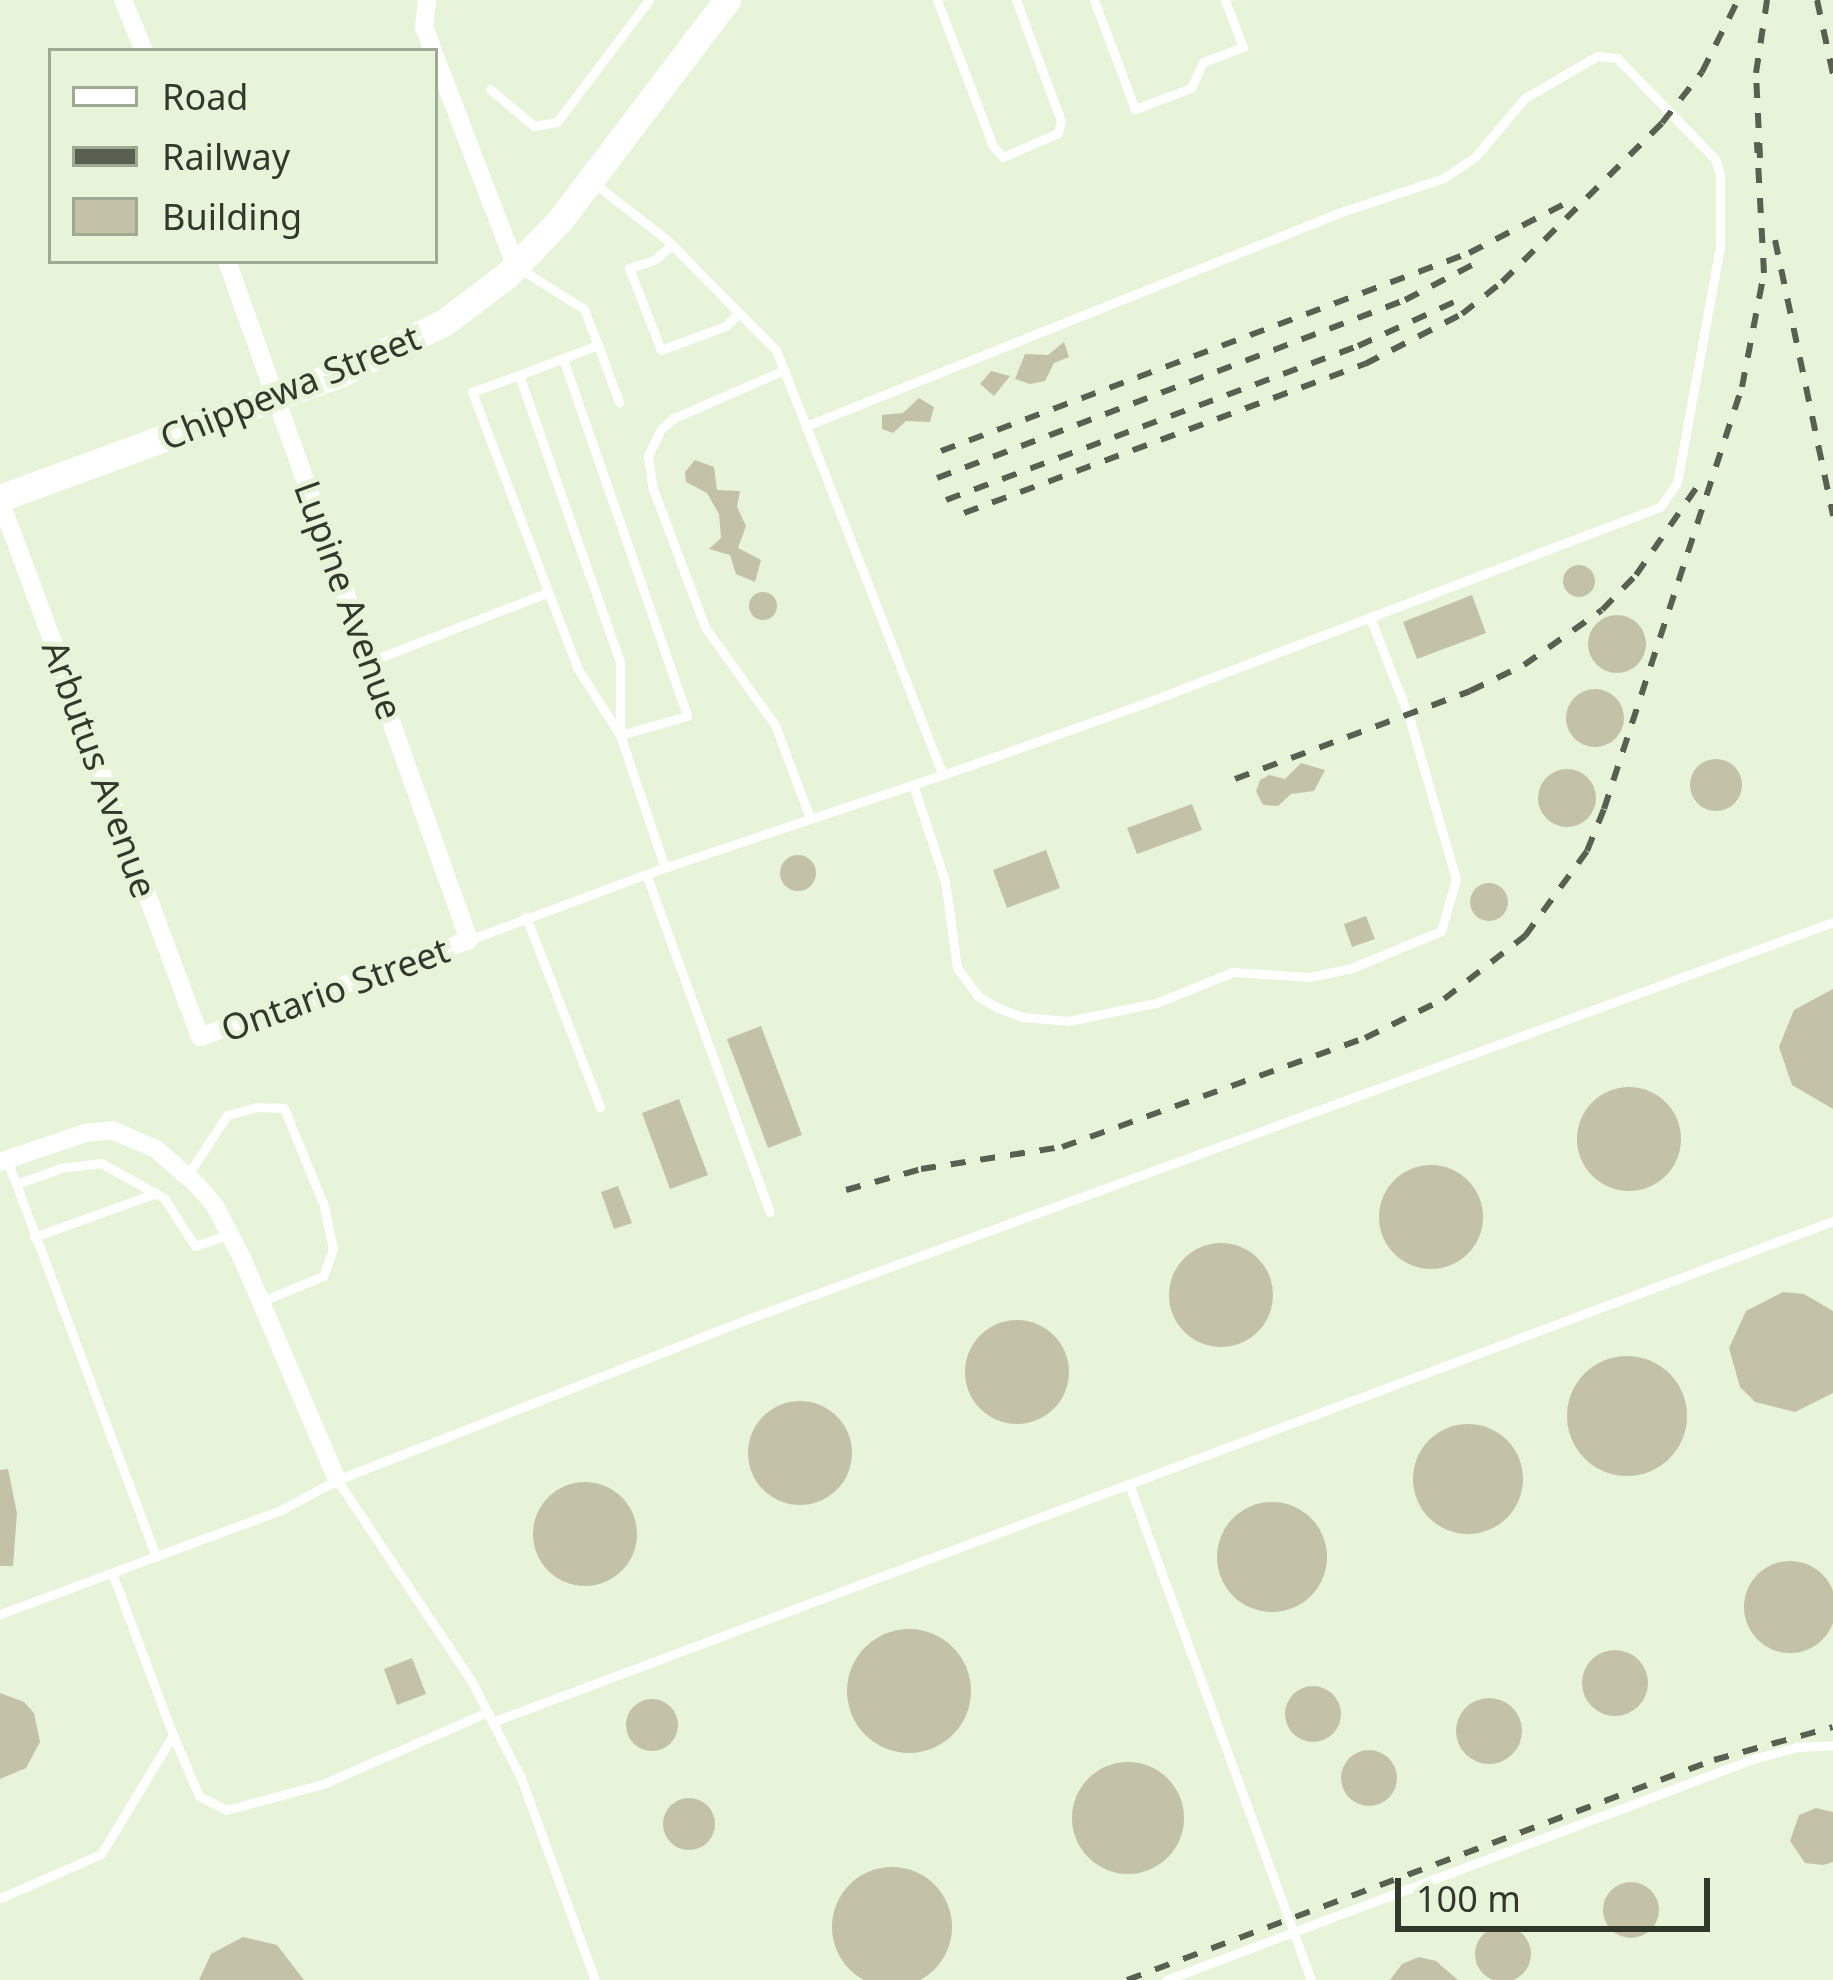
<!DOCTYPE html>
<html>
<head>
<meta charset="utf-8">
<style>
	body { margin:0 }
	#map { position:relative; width:1833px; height:1980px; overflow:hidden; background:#e7f4d9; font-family:"Noto Sans",sans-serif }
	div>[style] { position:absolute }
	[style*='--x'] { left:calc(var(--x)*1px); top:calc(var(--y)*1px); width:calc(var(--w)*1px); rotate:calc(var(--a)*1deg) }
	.building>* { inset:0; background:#c4c2a6 }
	.round { border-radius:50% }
	.service>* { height:9px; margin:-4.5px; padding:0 4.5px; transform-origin:4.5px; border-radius:4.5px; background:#fff }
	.minor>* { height:18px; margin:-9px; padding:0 9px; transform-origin:9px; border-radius:9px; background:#fff }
	.primary>* { height:27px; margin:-13.5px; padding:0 13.5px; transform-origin:13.5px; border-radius:13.5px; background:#fff }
	.rail>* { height:6px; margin-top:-3px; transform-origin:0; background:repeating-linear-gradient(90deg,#595f51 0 15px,transparent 0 30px) }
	span { translate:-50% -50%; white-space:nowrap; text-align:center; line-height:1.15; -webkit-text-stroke:10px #e7f4d9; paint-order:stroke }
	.street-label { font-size:36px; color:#33382d }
	.legend { position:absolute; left:48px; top:48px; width:390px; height:216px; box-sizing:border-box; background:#e7f4d9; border:3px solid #9fa994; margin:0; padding:15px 21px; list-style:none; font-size:36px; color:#33382d }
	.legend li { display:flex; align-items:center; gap:24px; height:60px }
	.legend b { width:60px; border:3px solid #9fa994 }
	.scale { position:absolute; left:1395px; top:1878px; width:315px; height:54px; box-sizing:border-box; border:6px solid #33382d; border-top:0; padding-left:15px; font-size:36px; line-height:42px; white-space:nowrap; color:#33382d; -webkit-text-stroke:9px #e7f4d9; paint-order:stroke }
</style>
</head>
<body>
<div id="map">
	<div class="building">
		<div style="clip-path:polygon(1064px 342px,1069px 357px,1054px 363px,1045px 381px,1030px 384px,1015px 379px,1025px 354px,1048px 355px)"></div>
		<div style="clip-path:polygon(991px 371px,1010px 376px,994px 396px,980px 384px)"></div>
		<div style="clip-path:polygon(919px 398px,934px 407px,930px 422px,906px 421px,893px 433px,882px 429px,882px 415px,903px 413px)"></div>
		<div style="clip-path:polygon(695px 460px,714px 467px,717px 490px,740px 491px,737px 507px,746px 526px,738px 548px,761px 560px,755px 582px,736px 574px,730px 555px,709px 549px,721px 538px,719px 514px,707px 493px,686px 482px,685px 472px)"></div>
		<div class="round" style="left:1563px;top:565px;width:32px;height:32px"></div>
		<div class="round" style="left:749px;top:592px;width:28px;height:28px"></div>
		<div style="clip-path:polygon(1472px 595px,1486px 633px,1417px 659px,1403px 622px)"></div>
		<div class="round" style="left:1588px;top:615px;width:58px;height:58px"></div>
		<div class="round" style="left:1566px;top:689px;width:58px;height:58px"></div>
		<div class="round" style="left:1690px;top:759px;width:52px;height:52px"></div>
		<div style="clip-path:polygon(1301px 763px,1325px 770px,1314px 791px,1291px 794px,1278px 806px,1263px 805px,1256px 791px,1260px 780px,1269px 775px,1285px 779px)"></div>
		<div class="round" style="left:1538px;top:769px;width:58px;height:58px"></div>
		<div style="clip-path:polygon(1192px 804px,1202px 830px,1137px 854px,1127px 828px)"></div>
		<div style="clip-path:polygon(1046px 850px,1060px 888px,1007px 908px,993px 870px)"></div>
		<div class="round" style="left:780px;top:855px;width:36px;height:36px"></div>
		<div class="round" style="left:1470px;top:883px;width:38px;height:38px"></div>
		<div style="clip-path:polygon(1366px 916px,1375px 939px,1352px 947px,1344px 924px)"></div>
		<div style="clip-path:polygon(1833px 989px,1833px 1109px,1792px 1085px,1779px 1047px,1794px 1010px)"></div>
		<div style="clip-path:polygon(761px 1026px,802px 1135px,768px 1148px,727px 1039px)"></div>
		<div class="round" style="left:1577px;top:1087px;width:104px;height:104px"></div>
		<div style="clip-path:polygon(679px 1099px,708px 1175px,670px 1189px,642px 1113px)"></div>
		<div class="round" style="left:1379px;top:1165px;width:104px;height:104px"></div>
		<div style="clip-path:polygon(618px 1186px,632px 1223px,614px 1229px,601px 1192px)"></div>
		<div class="round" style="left:1169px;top:1243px;width:104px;height:104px"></div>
		<div style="clip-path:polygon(1783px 1292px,1804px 1294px,1833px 1311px,1833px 1393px,1795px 1412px,1755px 1402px,1740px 1387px,1729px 1348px,1746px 1311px)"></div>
		<div class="round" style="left:965px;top:1320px;width:104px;height:104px"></div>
		<div class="round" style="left:1567px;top:1356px;width:120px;height:120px"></div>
		<div class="round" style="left:748px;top:1401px;width:104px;height:104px"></div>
		<div class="round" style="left:1413px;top:1424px;width:110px;height:110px"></div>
		<div style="clip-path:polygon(8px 1469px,17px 1513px,13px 1566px,0 1566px,0 1470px)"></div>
		<div class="round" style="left:533px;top:1482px;width:104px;height:104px"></div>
		<div class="round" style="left:1217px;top:1502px;width:110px;height:110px"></div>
		<div class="round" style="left:1744px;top:1561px;width:92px;height:92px"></div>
		<div class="round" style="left:847px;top:1629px;width:124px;height:124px"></div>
		<div class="round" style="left:1582px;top:1650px;width:66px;height:66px"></div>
		<div style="clip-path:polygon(412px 1658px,426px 1694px,397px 1705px,384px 1669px)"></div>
		<div class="round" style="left:1285px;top:1686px;width:56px;height:56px"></div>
		<div style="clip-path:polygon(0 1693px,24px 1702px,34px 1713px,40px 1742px,26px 1768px,0 1779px)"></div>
		<div class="round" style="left:1456px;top:1698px;width:66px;height:66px"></div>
		<div class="round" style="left:626px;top:1699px;width:52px;height:52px"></div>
		<div class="round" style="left:1341px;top:1750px;width:56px;height:56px"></div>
		<div class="round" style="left:1072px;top:1762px;width:112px;height:112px"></div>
		<div class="round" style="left:663px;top:1798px;width:52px;height:52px"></div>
		<div style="clip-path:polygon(1816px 1808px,1833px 1812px,1833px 1862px,1823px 1865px,1805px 1863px,1790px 1841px,1799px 1815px)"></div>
		<div class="round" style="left:832px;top:1867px;width:120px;height:120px"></div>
		<div class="round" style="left:1603px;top:1882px;width:56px;height:56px"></div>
		<div class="round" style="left:1475px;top:1926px;width:56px;height:56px"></div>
		<div style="clip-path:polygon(243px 1937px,277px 1945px,304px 1980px,199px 1980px,211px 1954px)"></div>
		<div style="clip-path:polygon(1419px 1957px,1436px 1961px,1458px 1980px,1390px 1980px,1402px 1964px)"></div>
	</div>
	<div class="service">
		<div style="--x:937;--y:0;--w:156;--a:69"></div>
		<div style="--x:993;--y:146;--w:15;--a:48"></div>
		<div style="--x:1003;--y:157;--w:60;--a:-23.6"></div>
		<div style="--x:1058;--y:133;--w:12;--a:-76"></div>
		<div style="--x:1061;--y:121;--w:129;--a:-110.4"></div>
		<div style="--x:1094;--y:0;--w:116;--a:69.4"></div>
		<div style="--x:1135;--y:109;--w:60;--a:-20.6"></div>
		<div style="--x:1191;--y:88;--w:29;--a:-65"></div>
		<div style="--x:1203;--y:62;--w:43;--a:-20.6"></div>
		<div style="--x:1243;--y:47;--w:50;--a:-111"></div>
		<div style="--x:490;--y:89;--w:57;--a:40.1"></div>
		<div style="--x:534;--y:126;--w:23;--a:-10"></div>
		<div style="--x:557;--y:122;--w:153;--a:-53"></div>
		<div style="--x:595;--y:184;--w:90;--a:37.8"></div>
		<div style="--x:666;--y:239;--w:156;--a:45.3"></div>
		<div style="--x:776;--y:350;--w:82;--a:68.5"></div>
		<div style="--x:672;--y:245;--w:23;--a:140"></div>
		<div style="--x:654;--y:260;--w:26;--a:162"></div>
		<div style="--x:629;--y:268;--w:88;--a:68.7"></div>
		<div style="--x:661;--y:350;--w:69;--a:-20.3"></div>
		<div style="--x:726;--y:326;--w:18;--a:-45"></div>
		<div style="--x:520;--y:269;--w:75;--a:32"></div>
		<div style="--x:584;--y:309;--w:39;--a:69"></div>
		<div style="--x:563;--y:359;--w:378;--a:70.8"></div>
		<div style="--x:687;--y:716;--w:70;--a:164.2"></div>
		<div style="--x:784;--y:370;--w:120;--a:156.4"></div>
		<div style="--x:674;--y:418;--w:17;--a:140"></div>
		<div style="--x:661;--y:429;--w:30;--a:116"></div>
		<div style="--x:648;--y:456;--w:30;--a:82"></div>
		<div style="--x:652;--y:486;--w:151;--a:69.4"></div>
		<div style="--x:705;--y:627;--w:120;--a:54.5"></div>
		<div style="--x:775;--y:725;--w:99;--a:69.4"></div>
		<div style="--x:519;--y:375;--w:85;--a:-20.8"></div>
		<div style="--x:598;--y:345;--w:61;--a:69.8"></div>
		<div style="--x:371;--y:661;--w:188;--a:-21.2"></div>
		<div style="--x:620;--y:735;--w:73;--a:-90"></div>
		<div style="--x:620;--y:662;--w:304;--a:-109.4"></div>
		<div style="--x:519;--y:375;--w:50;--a:160.1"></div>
		<div style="--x:472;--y:392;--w:297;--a:69.1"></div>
		<div style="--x:578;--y:669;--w:78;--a:57.5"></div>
		<div style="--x:620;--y:735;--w:140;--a:71.3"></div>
		<div style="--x:913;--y:785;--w:101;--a:71.6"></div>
		<div style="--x:945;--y:881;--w:88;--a:82.1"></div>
		<div style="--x:957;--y:968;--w:36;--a:53"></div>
		<div style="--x:979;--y:997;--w:22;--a:30"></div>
		<div style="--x:998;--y:1008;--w:27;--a:20"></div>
		<div style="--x:1023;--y:1017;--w:45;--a:5.1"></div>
		<div style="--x:1068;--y:1021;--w:90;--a:-11.6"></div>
		<div style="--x:1156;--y:1003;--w:83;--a:-21.9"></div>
		<div style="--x:1233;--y:972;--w:77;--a:3.7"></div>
		<div style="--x:1310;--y:977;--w:40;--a:-12"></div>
		<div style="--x:1349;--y:969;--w:100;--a:-22.4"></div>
		<div style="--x:1441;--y:931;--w:54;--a:-73.9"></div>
		<div style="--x:1456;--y:879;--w:172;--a:-106.2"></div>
		<div style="--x:1408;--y:714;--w:101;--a:-111.5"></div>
		<div style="--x:646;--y:874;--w:360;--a:69.9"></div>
		<div style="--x:526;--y:917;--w:204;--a:68.7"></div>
		<div style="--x:469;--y:940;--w:189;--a:-20.4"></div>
		<div style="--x:646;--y:874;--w:346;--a:-18.5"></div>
		<div style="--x:974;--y:764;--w:176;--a:-19.6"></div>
		<div style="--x:1140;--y:705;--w:556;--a:-20.85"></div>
		<div style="--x:1660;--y:507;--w:29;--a:-55"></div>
		<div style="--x:1677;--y:483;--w:240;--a:-79.7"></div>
		<div style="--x:1720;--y:247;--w:72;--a:-90"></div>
		<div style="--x:1720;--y:175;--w:17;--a:-107"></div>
		<div style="--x:1715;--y:159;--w:141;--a:-134.1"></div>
		<div style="--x:1617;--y:58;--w:20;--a:-174"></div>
		<div style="--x:1597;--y:56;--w:83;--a:149.7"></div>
		<div style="--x:1525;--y:98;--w:77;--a:130.3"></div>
		<div style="--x:1475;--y:157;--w:37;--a:146"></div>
		<div style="--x:1444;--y:178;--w:108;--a:161.7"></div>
		<div style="--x:1341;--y:212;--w:576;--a:158.2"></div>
		<div style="--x:806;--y:426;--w:375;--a:68.6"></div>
		<div style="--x:7;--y:1160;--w:424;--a:69.4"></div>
		<div style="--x:187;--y:1176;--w:73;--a:-56.7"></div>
		<div style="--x:227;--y:1115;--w:30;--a:-15"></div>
		<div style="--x:256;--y:1107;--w:28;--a:2"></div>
		<div style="--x:284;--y:1108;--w:106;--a:67.8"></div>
		<div style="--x:324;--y:1206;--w:44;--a:78.2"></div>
		<div style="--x:333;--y:1249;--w:29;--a:110"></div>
		<div style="--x:323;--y:1276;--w:68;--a:157.6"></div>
		<div style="--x:16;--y:1184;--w:48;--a:-19.6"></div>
		<div style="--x:61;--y:1168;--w:40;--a:-7.1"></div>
		<div style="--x:101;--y:1163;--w:72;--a:29.1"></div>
		<div style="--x:164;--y:1198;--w:57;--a:57.1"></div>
		<div style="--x:195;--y:1246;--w:37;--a:-19"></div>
		<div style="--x:34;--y:1237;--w:130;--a:-19.8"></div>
		<div style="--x:337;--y:1480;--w:241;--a:56.2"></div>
		<div style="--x:471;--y:1680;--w:110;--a:63"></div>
		<div style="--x:521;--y:1778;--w:215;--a:69.9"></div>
		<div style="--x:1129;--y:1484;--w:528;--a:69.85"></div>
		<div style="--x:0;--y:1614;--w:300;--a:-20.3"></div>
		<div style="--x:281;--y:1510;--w:64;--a:-28.2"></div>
		<div style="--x:337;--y:1480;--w:438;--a:-21.4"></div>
		<div style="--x:745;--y:1320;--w:1159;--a:-20.09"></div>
		<div style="--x:492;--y:1722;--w:1432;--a:-20.49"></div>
		<div style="--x:173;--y:1735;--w:66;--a:66.9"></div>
		<div style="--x:199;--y:1796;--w:30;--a:27"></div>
		<div style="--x:226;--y:1810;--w:100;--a:-15"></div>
		<div style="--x:323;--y:1784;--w:180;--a:-23.6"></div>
		<div style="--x:0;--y:1898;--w:110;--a:-23.5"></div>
		<div style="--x:101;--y:1854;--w:139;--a:-58.8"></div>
		<div style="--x:173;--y:1735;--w:173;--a:-110.6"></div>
		<div style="--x:1166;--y:1980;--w:627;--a:-20.63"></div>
		<div style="--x:1753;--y:1759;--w:46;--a:-15.3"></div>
		<div style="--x:1797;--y:1747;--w:36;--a:-3"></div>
	</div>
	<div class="minor">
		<div style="--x:123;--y:0;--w:55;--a:67.6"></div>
		<div style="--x:427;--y:0;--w:27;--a:96"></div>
		<div style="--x:424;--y:27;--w:26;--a:69"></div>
		<div style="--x:435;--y:56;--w:226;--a:69"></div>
		<div style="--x:0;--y:500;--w:573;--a:69.57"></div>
		<div style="--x:200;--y:1037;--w:286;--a:-19.8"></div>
		<div style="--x:469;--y:940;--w:721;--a:-109.62"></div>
		<div style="--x:0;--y:1162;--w:90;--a:-18.8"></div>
		<div style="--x:85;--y:1133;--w:27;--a:-6"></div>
		<div style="--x:112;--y:1130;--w:48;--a:23.4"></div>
		<div style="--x:156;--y:1149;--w:55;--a:41.3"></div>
		<div style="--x:197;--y:1185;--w:28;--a:49"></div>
		<div style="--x:215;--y:1206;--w:59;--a:62.6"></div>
		<div style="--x:242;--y:1258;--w:241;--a:66.8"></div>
	</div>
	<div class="primary">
		<div style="--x:0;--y:498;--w:363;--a:-20.1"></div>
		<div style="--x:341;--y:373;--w:116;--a:-26.1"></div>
		<div style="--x:445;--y:322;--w:78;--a:-37.2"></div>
		<div style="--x:507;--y:275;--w:76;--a:-46.1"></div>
		<div style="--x:560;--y:220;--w:276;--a:-52.8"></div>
	</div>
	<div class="rail">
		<div style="--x:1817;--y:0;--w:76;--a:77.8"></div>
		<div style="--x:1760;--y:158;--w:85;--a:-92.7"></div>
		<div style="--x:1756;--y:73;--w:74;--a:-81.4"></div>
		<div style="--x:1775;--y:240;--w:282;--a:78.1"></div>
		<div style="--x:941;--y:451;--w:564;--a:-20.56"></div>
		<div style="--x:1469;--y:253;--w:114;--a:-27.2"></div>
		<div style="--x:937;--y:478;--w:501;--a:-20.82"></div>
		<div style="--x:1405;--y:300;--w:76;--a:-27.6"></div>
		<div style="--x:946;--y:500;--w:440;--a:-20.5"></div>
		<div style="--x:1358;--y:346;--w:106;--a:-24.6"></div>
		<div style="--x:964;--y:513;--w:428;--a:-20.4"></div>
		<div style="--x:1365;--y:364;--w:109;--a:-27.3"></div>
		<div style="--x:1462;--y:314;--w:51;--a:-38.7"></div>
		<div style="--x:1502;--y:282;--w:226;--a:-44.8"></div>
		<div style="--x:1662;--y:123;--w:65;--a:-51.9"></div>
		<div style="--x:1702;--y:72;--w:80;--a:-63.4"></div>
		<div style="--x:1235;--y:779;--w:251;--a:-20.5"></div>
		<div style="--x:1470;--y:691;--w:60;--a:-25.7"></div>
		<div style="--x:1524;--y:665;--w:95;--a:-35.2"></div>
		<div style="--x:1602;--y:610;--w:49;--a:-45.8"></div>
		<div style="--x:1636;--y:575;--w:114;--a:-55.3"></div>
		<div style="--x:846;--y:1190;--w:78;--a:-15.6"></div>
		<div style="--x:921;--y:1169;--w:143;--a:-8.9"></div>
		<div style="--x:1062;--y:1147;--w:322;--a:-19.8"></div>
		<div style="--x:1365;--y:1038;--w:88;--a:-26.3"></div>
		<div style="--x:1444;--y:999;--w:103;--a:-37.9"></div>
		<div style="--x:1525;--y:936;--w:105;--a:-53.9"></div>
		<div style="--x:1587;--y:851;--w:45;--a:-68"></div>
		<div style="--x:1604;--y:809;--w:444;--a:-71.9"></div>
		<div style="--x:1742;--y:387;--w:116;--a:-79.1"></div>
		<div style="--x:1764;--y:273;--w:131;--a:-93.1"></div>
		<div style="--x:1127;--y:1980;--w:627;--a:-20.55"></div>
		<div style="--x:1714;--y:1760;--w:123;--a:-15.5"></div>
	</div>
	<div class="street-label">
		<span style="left:290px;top:387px;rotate:-22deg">Chippewa Street</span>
		<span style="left:349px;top:600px;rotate:70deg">Lupine Avenue</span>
		<span style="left:100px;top:769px;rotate:70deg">Arbutus Avenue</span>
		<span style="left:335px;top:989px;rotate:-20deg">Ontario Street</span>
	</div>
	<ul class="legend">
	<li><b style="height:15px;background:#fff"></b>Road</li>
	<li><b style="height:15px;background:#595f51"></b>Railway</li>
	<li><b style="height:33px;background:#c4c2a6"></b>Building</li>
	</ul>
	<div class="scale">100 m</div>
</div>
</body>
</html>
